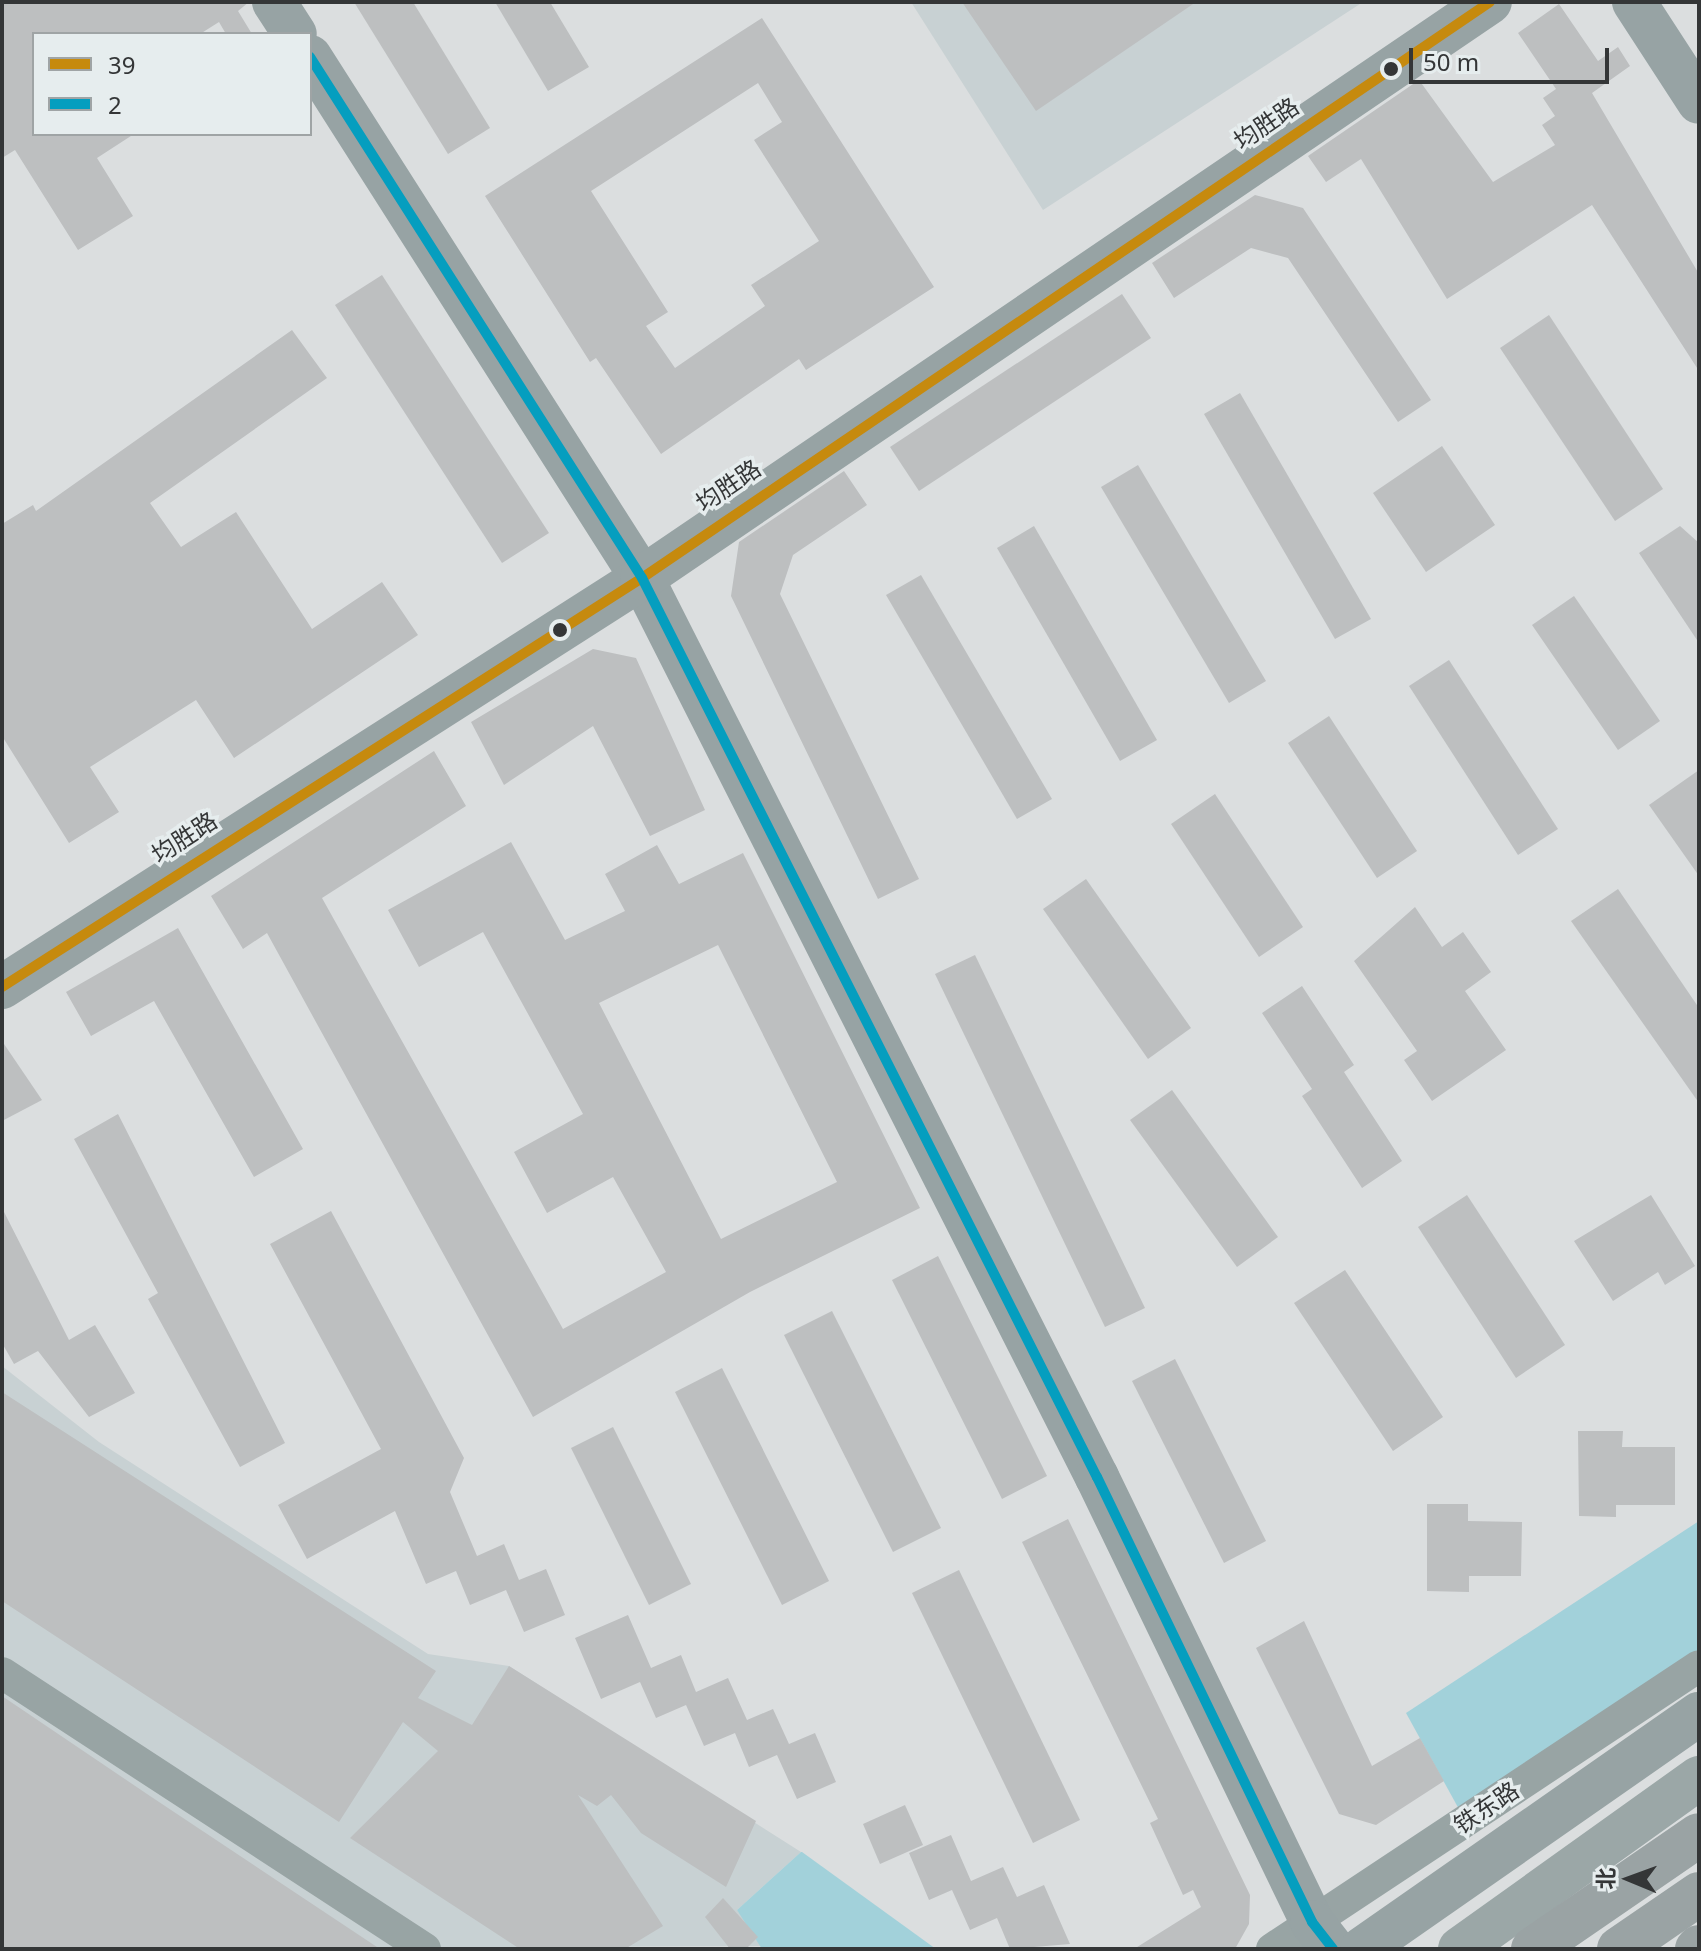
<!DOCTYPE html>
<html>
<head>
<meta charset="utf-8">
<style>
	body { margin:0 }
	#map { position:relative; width:1701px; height:1951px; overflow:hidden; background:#dbdedf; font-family:"Noto Sans","Noto Sans SC",sans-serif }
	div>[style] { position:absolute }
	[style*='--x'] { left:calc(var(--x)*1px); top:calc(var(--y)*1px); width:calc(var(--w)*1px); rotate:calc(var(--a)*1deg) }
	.built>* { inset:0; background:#c8d1d3 }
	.green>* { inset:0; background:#a2d1da }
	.building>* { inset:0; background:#bdbfc0 }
	.street>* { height:32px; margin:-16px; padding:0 16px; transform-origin:16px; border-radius:16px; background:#98a4a4 }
	.secondary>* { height:44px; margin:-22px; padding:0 22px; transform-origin:22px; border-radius:22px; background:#97a3a4 }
	.primary>* { height:44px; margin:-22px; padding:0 22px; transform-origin:22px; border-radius:22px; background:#9ba7a7 }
	.highway>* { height:44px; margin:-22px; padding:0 22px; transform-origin:22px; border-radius:22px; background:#9aa3a4 }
	.bus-1>* { height:10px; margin:-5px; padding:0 5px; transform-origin:5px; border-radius:5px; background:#c68a0e }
	.bus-2>* { height:10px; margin:-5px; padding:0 5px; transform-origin:5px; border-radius:5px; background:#059ebf }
	.dots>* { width:22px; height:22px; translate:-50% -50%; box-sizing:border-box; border:4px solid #e6edee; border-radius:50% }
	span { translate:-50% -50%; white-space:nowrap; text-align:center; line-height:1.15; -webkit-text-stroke:7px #e6edee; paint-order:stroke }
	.street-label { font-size:24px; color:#343637 }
	.frame { position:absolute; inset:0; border:4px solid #343637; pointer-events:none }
	.legend { position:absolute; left:32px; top:32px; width:280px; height:104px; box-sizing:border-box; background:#e6edee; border:2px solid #9fa4a5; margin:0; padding:10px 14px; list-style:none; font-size:24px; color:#343637 }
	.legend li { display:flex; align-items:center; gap:16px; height:40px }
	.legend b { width:40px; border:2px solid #9fa4a5 }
	.north { position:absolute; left:1589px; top:1839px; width:80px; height:80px; -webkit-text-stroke:6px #e6edee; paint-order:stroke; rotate:271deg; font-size:22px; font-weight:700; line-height:32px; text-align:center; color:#343637 }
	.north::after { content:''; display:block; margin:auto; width:28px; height:36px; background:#343637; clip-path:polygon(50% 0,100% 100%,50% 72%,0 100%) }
	.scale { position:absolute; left:1409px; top:48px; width:200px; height:36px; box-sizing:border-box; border:4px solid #343637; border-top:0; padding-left:10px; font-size:24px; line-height:28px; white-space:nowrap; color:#343637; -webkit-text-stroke:6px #e6edee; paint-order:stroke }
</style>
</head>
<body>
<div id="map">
	<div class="built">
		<div style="clip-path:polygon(911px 2px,1363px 2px,1043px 210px)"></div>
		<div style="clip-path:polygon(2px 1366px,99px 1442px,428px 1654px,509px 1666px,801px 1852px,737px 1910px,766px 1946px,2px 1949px)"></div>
	</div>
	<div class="green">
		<div style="clip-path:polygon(1699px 1521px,1699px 1650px,1460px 1811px,1406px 1713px)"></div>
		<div style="clip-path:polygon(801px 1852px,802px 1852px,936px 1949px,762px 1949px,737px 1910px)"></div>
	</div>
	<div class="building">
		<div style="clip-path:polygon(2px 2px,249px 2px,238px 11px,252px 34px,226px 34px,219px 22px,200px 34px,34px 34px,34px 134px,134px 134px,97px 158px,133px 216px,78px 250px,15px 150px,2px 158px)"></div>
		<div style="clip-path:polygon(354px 2px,413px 2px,490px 128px,448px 154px)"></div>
		<div style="clip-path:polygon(495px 2px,550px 2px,589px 67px,548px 91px)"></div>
		<div style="clip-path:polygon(962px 2px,1196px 2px,1036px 111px)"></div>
		<div style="clip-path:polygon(1559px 4px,1598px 61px,1618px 47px,1630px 66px,1592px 93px,1699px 274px,1699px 371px,1592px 205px,1447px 299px,1361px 159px,1326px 182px,1308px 156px,1419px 80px,1493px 182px,1555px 145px,1542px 125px,1555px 116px,1543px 98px,1556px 89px,1518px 33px)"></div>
		<div style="clip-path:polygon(evenodd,762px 18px,934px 287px,806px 370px,799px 359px,661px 454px,596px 358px,590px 362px,485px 196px,762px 18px,758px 83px,782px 122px,754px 140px,819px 241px,751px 285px,765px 306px,675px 368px,646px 326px,668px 312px,591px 191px,758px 83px)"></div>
		<div style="clip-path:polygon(1255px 195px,1303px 208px,1431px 400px,1398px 422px,1288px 258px,1251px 248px,1174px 298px,1152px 263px)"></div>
		<div style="clip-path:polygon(382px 275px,549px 533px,502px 563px,335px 305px)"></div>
		<div style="clip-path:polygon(1122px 294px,1151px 338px,919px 491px,890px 447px)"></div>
		<div style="clip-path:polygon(1549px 315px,1663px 489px,1615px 521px,1500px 348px)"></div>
		<div style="clip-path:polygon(292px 330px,327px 378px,150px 503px,181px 547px,236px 512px,312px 629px,382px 582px,418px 635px,234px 758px,196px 700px,90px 767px,119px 812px,69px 843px,2px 736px,2px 524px,33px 505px,36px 511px)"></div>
		<div style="clip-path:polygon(1240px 393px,1371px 619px,1335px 639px,1204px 414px)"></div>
		<div style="clip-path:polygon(1442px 446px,1495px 525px,1426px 572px,1373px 493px)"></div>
		<div style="clip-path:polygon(1138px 465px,1266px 681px,1229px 703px,1101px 487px)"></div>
		<div style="clip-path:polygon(844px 471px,867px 505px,793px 555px,780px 594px,919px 879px,878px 899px,731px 596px,739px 542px)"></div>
		<div style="clip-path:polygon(1034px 526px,1157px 740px,1120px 761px,997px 548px)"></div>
		<div style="clip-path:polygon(1680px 526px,1699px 543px,1699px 643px,1639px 553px)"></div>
		<div style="clip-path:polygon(921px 575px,1052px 799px,1017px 819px,886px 595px)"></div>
		<div style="clip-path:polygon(1574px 596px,1660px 721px,1618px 750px,1532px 625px)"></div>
		<div style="clip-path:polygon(593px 649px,636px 658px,705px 810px,650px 836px,593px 726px,504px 785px,471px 722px)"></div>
		<div style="clip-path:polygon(1449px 660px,1558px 829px,1518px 855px,1409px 686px)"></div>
		<div style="clip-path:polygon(1329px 716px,1417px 851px,1377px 878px,1288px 743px)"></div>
		<div style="clip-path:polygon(evenodd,434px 751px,466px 806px,322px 898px,563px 1329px,666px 1272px,613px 1177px,547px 1213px,514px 1152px,583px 1114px,483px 932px,419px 967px,388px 910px,511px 842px,565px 940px,625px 911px,605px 874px,657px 845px,679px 884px,743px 853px,920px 1208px,750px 1292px,533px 1417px,267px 933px,243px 949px,211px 896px,434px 751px,718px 945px,837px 1182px,721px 1239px,599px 1003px,718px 945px)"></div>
		<div style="clip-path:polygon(1699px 770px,1699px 876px,1649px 805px)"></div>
		<div style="clip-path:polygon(1215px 794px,1303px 927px,1259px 957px,1171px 824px)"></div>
		<div style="clip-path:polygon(1086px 879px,1191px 1028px,1148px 1059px,1043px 909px)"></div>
		<div style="clip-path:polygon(1618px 889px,1699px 1008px,1699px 1103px,1571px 921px)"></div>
		<div style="clip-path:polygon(1415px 907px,1442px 947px,1463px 932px,1491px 972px,1465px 991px,1506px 1050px,1432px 1101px,1404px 1060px,1417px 1051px,1354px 961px)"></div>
		<div style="clip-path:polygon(178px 928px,303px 1149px,254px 1177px,154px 1001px,91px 1036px,66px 992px)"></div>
		<div style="clip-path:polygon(975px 955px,1145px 1308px,1105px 1327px,935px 974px)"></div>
		<div style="clip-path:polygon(1302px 986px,1354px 1065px,1344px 1072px,1402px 1161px,1362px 1188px,1302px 1096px,1312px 1089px,1262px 1013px)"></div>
		<div style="clip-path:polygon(2px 1041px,42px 1100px,2px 1121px)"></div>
		<div style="clip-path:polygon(1172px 1090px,1278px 1237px,1237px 1267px,1130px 1120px)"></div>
		<div style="clip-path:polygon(118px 1114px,285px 1443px,240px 1467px,148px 1299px,158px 1293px,74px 1139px)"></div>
		<div style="clip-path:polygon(1467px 1195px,1565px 1345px,1516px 1378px,1418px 1227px)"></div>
		<div style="clip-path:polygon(1651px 1195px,1695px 1266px,1665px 1285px,1658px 1272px,1613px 1301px,1574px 1241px)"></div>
		<div style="clip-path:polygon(2px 1208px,69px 1340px,95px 1325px,135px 1393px,89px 1417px,38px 1351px,14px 1364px,2px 1343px)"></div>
		<div style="clip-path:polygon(331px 1211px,464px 1458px,450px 1492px,477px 1556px,504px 1544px,519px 1580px,546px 1569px,565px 1615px,524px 1632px,506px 1590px,470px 1605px,456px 1571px,426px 1584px,395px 1511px,307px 1559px,278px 1505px,381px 1449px,270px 1244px)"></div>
		<div style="clip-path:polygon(938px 1256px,1047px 1476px,1002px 1499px,892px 1280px)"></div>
		<div style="clip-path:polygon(1345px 1270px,1443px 1417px,1393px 1451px,1294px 1303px)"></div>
		<div style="clip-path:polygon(832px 1311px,941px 1528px,893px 1552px,784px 1335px)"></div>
		<div style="clip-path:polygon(1175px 1359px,1266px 1541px,1224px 1563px,1132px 1381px)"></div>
		<div style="clip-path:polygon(722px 1368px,829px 1581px,782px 1605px,675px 1392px)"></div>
		<div style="clip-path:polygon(2px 1392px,436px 1671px,418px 1698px,472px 1725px,509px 1666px,756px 1821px,726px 1887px,641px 1833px,611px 1795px,597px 1806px,578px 1795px,663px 1926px,625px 1949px,520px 1949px,350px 1838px,438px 1751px,403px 1722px,339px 1822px,2px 1601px)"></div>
		<div style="clip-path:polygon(613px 1427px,691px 1584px,649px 1605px,571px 1448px)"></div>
		<div style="clip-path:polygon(1578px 1431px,1623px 1431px,1622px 1447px,1675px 1447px,1675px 1505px,1616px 1505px,1616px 1517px,1579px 1516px)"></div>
		<div style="clip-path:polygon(1427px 1504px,1468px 1504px,1468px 1521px,1522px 1522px,1521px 1576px,1469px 1576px,1469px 1592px,1427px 1591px)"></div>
		<div style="clip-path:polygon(1068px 1519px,1250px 1895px,1249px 1924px,1235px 1949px,1134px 1949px,1201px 1907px,1193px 1890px,1183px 1895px,1150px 1823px,1158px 1819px,1022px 1542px)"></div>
		<div style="clip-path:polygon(959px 1570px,1080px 1820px,1033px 1843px,912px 1593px)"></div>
		<div style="clip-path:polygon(628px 1615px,651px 1668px,681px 1655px,696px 1692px,728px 1678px,747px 1720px,773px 1709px,789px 1744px,815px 1733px,836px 1782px,797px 1799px,777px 1755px,749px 1767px,735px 1733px,704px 1746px,686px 1705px,656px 1718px,640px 1682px,601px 1699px,575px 1638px)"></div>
		<div style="clip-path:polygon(1304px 1621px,1372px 1766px,1420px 1738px,1444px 1781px,1376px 1825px,1339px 1814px,1256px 1648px)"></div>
		<div style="clip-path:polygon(2px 1696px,150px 1796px,380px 1949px,2px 1949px)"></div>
		<div style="clip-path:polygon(905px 1805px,923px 1845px,880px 1864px,863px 1824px)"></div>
		<div style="clip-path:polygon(951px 1835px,971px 1881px,1003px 1867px,1017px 1897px,1044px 1885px,1070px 1944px,1010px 1949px,997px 1918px,970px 1930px,952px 1890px,929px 1900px,909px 1853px)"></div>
		<div style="clip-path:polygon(723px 1898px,758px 1937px,746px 1949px,730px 1949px,705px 1917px)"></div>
	</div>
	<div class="street">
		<div style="--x:2;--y:1673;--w:505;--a:33.12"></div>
		<div style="--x:1272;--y:1949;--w:512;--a:-33.53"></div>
	</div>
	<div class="secondary">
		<div style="--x:274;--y:2;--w:38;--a:57"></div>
		<div style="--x:1634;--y:2;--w:119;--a:57"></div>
		<div style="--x:310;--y:57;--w:618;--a:57.49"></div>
		<div style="--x:642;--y:578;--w:1008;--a:63.16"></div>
		<div style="--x:1097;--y:1477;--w:494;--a:64.2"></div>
		<div style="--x:1312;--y:1922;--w:34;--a:52"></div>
		<div style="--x:2;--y:987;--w:760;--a:-32.58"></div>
		<div style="--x:642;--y:578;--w:1025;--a:-34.19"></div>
		<div style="--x:1362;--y:1949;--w:411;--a:-34.9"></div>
	</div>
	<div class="primary">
		<div style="--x:1460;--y:1949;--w:294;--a:-35.6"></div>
	</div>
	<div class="highway">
		<div style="--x:1533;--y:1949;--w:201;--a:-34.5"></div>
		<div style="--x:1619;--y:1949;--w:97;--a:-34.5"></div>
		<div style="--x:1697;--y:1949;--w:3;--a:-45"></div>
	</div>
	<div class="bus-1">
		<div style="--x:2;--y:987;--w:760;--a:-32.58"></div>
		<div style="--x:642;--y:578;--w:1025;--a:-34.19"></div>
	</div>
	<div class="bus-2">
		<div style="--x:310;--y:57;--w:618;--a:57.49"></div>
		<div style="--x:642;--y:578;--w:1008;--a:63.16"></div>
		<div style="--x:1097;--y:1477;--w:494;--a:64.2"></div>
		<div style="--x:1312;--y:1922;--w:34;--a:52"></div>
	</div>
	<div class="dots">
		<div style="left:1391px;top:69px;background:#343637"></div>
		<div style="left:560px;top:630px;background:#343637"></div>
	</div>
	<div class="street-label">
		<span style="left:1266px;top:123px;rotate:-34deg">均胜路</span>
		<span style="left:728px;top:485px;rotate:-34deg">均胜路</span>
		<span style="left:184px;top:837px;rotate:-33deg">均胜路</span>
		<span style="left:1486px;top:1807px;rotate:-34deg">铁东路</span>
	</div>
	<div class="frame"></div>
	<ul class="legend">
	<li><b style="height:10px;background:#c68a0e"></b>39</li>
	<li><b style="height:10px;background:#059ebf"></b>2</li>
	</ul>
	<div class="north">北</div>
	<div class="scale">50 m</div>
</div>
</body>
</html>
